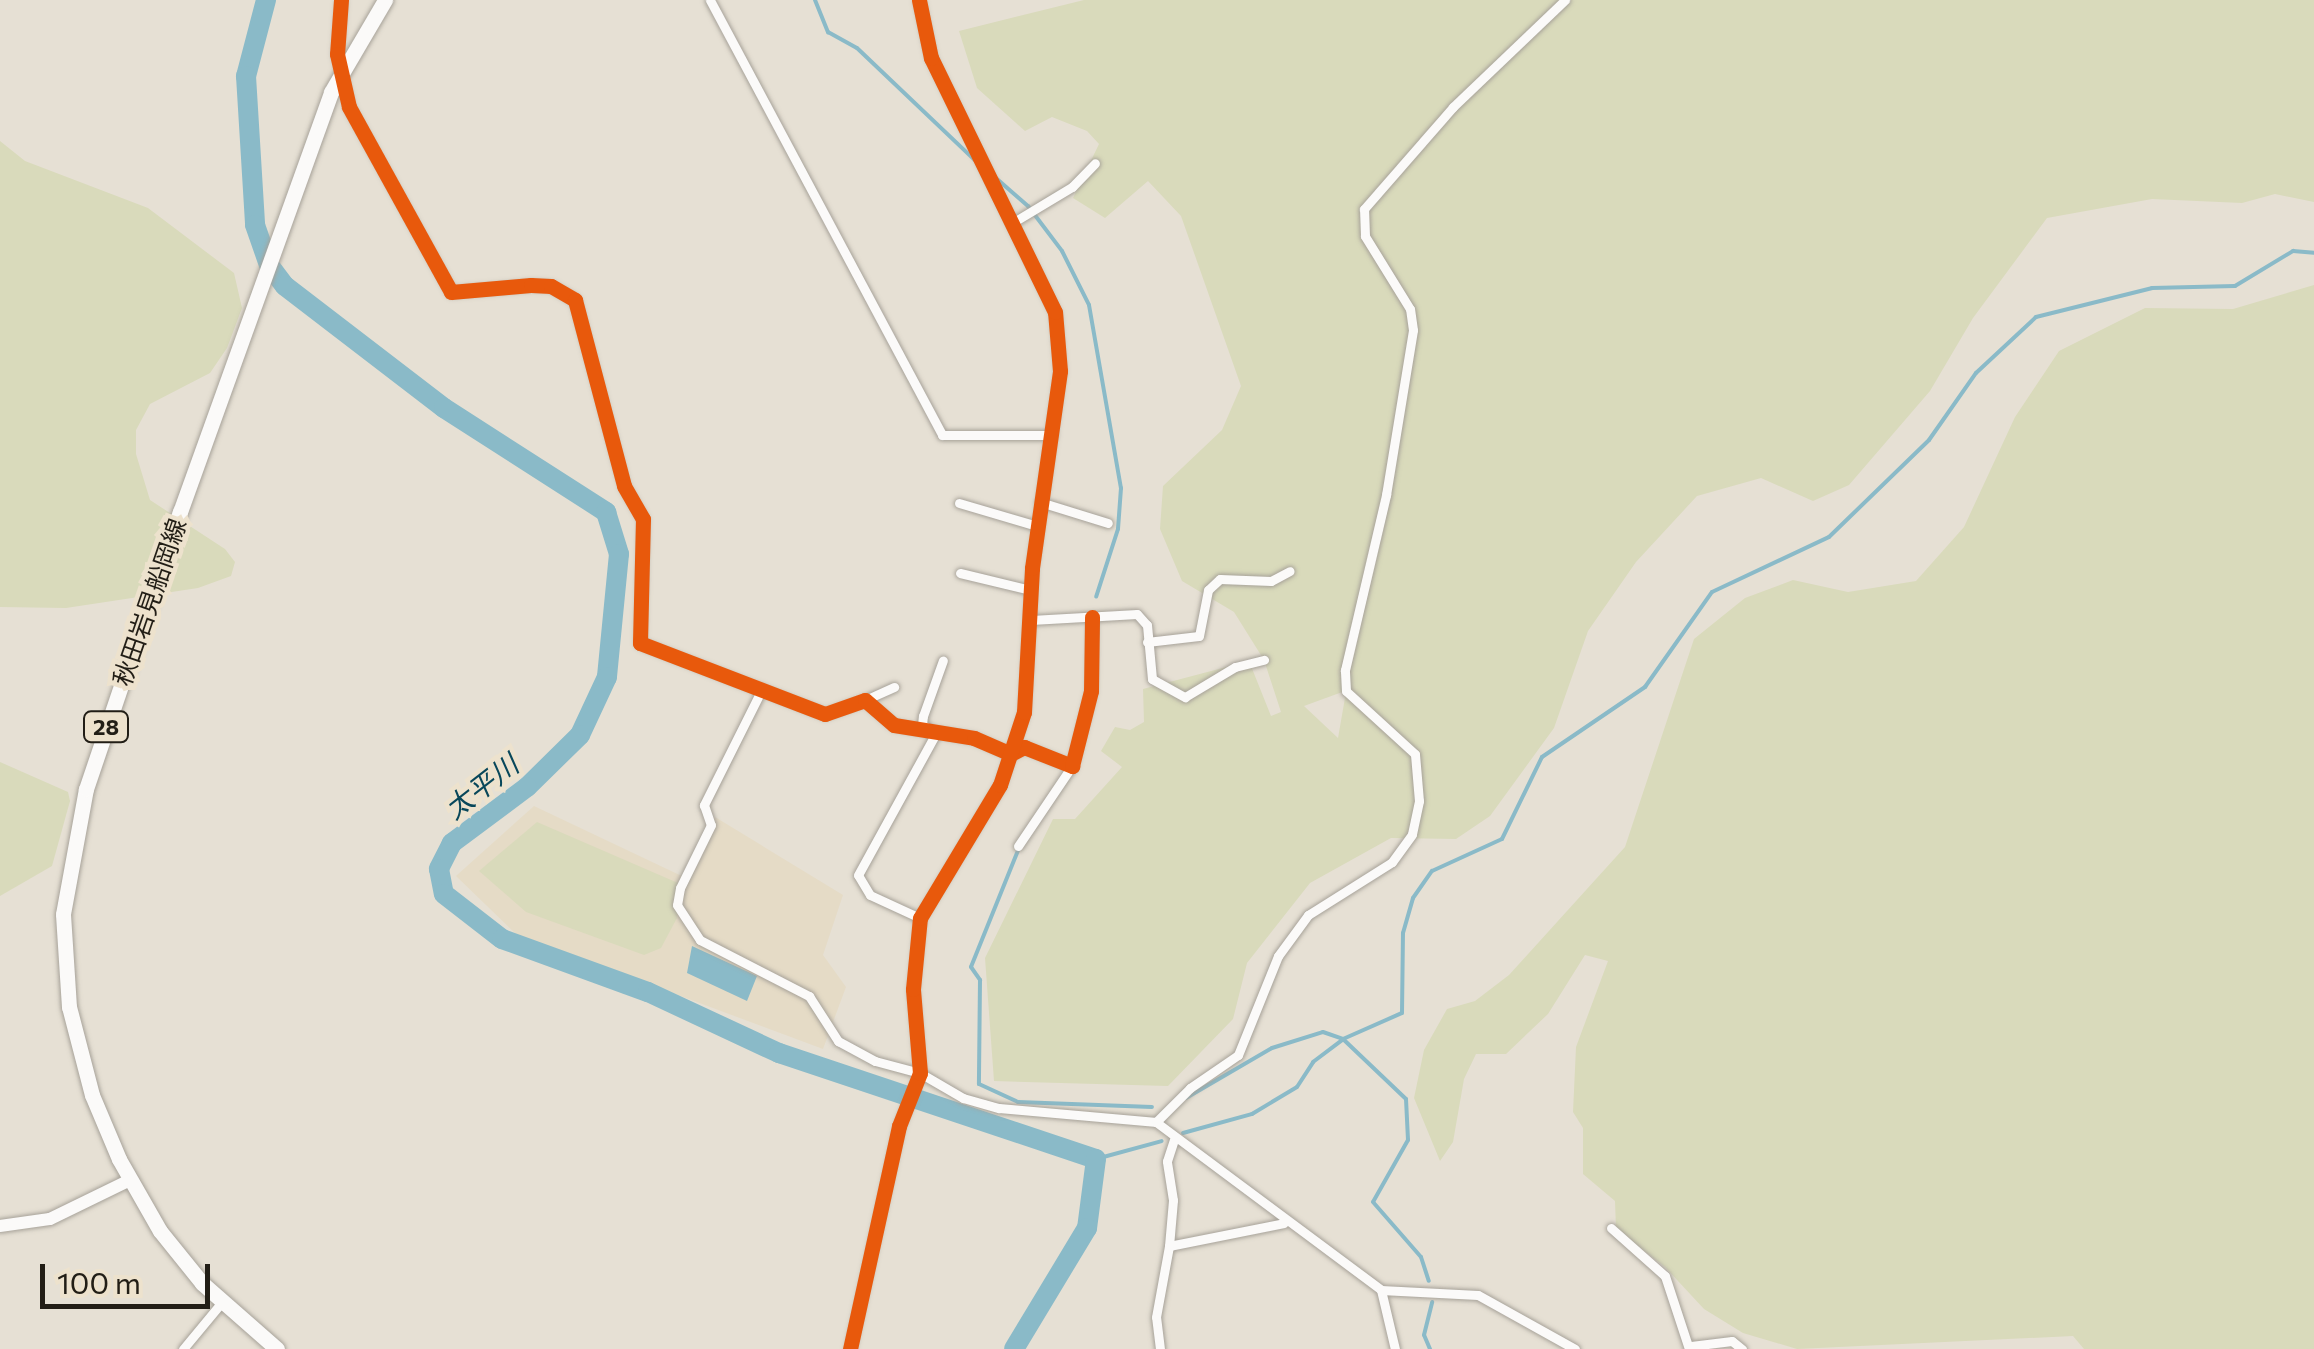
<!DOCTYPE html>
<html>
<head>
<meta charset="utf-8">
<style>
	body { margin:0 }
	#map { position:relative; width:2314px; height:1349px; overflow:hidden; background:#e6e0d4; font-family:Commissioner,"Noto Sans JP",sans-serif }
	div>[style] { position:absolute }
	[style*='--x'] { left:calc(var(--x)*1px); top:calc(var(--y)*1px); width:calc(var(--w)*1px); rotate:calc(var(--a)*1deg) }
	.built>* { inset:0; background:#e5dbc6 }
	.green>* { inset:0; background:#d9dabb }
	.water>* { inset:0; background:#8abac8 }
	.stream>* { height:4px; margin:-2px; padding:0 2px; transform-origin:2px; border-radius:2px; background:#8abac8 }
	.river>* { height:20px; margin:-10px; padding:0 10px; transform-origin:10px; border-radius:10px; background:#8abac8 }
	.roads { filter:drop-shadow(0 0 2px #a7a299) drop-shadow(0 0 2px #a7a299) }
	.street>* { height:9px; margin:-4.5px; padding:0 4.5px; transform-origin:4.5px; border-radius:4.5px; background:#fbfaf9 }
	.secondary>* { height:12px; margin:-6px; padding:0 6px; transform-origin:6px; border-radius:6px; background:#fbfaf9 }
	.primary>* { height:15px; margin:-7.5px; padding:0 7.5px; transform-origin:7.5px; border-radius:7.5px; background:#fbfaf9 }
	.cycleway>* { height:15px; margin:-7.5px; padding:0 7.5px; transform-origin:7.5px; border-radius:7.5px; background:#e8590c }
	span { translate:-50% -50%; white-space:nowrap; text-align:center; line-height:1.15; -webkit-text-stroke:9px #ede2cd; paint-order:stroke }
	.shield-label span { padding:2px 8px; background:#ede2cd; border:2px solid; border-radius:8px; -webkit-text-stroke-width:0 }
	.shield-label { font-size:22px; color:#221e16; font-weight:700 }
	.street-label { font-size:25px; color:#221e16 }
	.water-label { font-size:28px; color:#08475a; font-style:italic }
	.scale { position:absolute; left:40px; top:1264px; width:170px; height:45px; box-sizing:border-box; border:5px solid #221e16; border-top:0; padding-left:12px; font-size:30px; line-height:35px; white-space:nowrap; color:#221e16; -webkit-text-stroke:8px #ede2cd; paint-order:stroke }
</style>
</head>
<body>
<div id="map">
	<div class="built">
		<div style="clip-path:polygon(534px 806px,688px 879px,715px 817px,843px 895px,823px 955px,846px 987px,823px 1049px,517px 935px,456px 876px)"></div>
	</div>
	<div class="green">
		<div style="clip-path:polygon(evenodd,1084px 0,2314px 0,2314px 202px,2275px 194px,2242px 203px,2152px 199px,2047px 218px,1973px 318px,1930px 391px,1849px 485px,1813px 501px,1761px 478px,1697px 496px,1636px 562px,1588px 631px,1554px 728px,1490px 816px,1456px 839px,1391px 838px,1310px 883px,1247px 963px,1233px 1019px,1168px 1086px,994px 1081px,985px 958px,1053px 819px,1075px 819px,1122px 767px,1101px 751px,1115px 727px,1130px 730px,1144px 722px,1143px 689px,1249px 661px,1271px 716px,1281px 712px,1264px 660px,1234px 612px,1182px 581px,1160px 529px,1163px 486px,1222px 430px,1241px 386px,1181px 216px,1148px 181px,1105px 218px,1073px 198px,1099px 144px,1087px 131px,1052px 117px,1025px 131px,977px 88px,959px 31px,1084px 0,1345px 691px,1346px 692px,1338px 738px,1304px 706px,1345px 691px)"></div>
		<div style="clip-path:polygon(0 141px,25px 161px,148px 208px,234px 273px,242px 308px,227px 348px,210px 373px,150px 404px,136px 430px,136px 454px,150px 500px,225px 549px,235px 562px,231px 576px,198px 588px,66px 608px,0 607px)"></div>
		<div style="clip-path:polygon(2314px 285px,2314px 1349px,2084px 1349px,2073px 1336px,1797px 1349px,1743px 1333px,1704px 1309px,1665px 1267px,1616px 1229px,1615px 1201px,1583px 1174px,1583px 1128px,1573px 1112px,1576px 1047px,1608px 961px,1585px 955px,1548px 1014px,1506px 1054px,1476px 1054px,1464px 1079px,1453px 1142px,1440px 1161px,1414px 1098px,1424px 1050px,1447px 1009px,1475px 1001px,1509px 975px,1625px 847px,1694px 639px,1745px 598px,1793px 580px,1848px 592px,1916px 581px,1964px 527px,2015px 417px,2059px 351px,2145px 308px,2233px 309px)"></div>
		<div style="clip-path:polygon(0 762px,68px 792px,70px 801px,52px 866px,0 896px)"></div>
		<div style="clip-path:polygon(537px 822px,678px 883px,677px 918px,661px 948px,644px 955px,526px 912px,479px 871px)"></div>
	</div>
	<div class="water">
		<div style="clip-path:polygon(692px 946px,757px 976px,747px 1001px,687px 973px)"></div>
	</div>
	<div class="stream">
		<div style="--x:815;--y:0;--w:35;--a:68"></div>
		<div style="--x:828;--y:32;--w:33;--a:29"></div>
		<div style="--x:857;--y:48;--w:171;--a:43.6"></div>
		<div style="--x:989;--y:172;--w:52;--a:41.1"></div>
		<div style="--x:1028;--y:206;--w:56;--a:52.9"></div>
		<div style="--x:1062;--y:251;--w:60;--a:63.4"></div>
		<div style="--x:1089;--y:305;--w:186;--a:80.1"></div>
		<div style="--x:1121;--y:488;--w:41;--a:94.2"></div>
		<div style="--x:1118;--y:529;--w:71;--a:107.9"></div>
		<div style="--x:1096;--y:664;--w:44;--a:-87.4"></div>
		<div style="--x:1078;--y:761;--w:64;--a:-76.4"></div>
		<div style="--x:1019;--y:848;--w:128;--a:112"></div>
		<div style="--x:971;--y:967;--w:16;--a:55"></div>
		<div style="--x:980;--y:980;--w:104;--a:90.6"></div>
		<div style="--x:979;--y:1084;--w:43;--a:24.8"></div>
		<div style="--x:1018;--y:1102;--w:134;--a:2.1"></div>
		<div style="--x:1186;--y:1098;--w:99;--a:-30.2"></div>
		<div style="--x:1272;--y:1048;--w:53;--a:-17.4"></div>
		<div style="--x:1323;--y:1032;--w:21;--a:19"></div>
		<div style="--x:1343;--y:1039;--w:87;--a:43.6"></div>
		<div style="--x:1406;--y:1099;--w:41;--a:87.2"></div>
		<div style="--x:1408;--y:1140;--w:71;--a:119.4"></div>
		<div style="--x:1373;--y:1202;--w:73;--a:48.9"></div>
		<div style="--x:1421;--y:1257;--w:25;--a:72"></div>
		<div style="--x:1183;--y:1133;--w:72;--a:-15.4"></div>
		<div style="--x:1252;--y:1114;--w:52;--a:-31"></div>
		<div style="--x:1297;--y:1087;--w:30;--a:-57"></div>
		<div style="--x:1313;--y:1062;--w:38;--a:-37"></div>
		<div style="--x:1343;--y:1039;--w:64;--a:-23.8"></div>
		<div style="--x:1402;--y:1013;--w:80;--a:-89.3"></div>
		<div style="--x:1403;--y:933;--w:36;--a:-74"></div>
		<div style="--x:1413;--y:898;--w:33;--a:-55"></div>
		<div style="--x:1432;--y:871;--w:77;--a:-24.6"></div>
		<div style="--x:1502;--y:839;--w:91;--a:-64"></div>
		<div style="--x:1542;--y:757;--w:125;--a:-34.2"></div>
		<div style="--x:1645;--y:687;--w:116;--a:-54.8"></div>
		<div style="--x:1712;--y:592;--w:129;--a:-25.2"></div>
		<div style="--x:1829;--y:537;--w:139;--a:-44.1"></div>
		<div style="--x:1929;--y:440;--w:82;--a:-55"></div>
		<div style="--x:1976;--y:373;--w:82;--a:-43"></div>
		<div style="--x:2036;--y:317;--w:120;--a:-14"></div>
		<div style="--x:2152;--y:288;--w:83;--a:-1.4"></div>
		<div style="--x:2235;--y:286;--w:68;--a:-31.1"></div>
		<div style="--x:2293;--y:251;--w:21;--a:5"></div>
		<div style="--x:1096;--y:1159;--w:68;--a:-15.3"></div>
		<div style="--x:1430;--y:1349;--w:15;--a:-113"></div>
		<div style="--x:1424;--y:1335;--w:34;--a:-76"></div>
	</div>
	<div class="river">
		<div style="--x:266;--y:0;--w:79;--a:104.7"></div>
		<div style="--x:246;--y:76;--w:149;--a:86.5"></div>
		<div style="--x:255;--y:225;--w:42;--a:70.7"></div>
		<div style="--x:269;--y:265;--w:26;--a:53"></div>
		<div style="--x:285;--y:286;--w:200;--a:37.5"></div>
		<div style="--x:444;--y:408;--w:193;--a:32.7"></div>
		<div style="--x:606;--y:512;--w:44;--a:72.8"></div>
		<div style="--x:619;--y:554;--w:124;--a:95.6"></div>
		<div style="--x:607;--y:677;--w:64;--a:115"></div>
		<div style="--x:580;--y:735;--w:74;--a:135.5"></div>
		<div style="--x:527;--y:787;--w:94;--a:143.3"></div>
		<div style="--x:452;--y:843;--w:29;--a:117"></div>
		<div style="--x:439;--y:869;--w:25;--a:79"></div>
		<div style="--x:444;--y:894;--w:73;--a:37.8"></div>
		<div style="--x:502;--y:939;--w:155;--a:20"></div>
		<div style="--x:648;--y:992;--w:145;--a:25"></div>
		<div style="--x:779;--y:1053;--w:334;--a:18.5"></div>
		<div style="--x:1096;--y:1159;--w:70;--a:97.4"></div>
		<div style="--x:1087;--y:1228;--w:141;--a:121.1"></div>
	</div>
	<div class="roads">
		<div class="street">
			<div style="--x:341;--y:0;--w:54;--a:94.2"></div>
			<div style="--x:337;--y:54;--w:54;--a:77.2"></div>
			<div style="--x:349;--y:107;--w:211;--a:61.1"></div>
			<div style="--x:451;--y:292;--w:80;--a:-5"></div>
			<div style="--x:531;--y:285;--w:20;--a:3"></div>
			<div style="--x:551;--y:286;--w:28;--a:30"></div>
			<div style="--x:575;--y:300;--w:192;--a:75.2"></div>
			<div style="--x:624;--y:486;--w:38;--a:60"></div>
			<div style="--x:643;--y:519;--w:124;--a:91.4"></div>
			<div style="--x:640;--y:643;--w:198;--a:21"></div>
			<div style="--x:825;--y:714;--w:42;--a:-19.3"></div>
			<div style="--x:865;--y:700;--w:38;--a:41"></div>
			<div style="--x:894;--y:725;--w:81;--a:9.2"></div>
			<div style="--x:974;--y:738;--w:40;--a:23.4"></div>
			<div style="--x:1011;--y:754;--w:15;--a:-28"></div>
			<div style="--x:1024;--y:747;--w:52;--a:21.6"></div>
			<div style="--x:1072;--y:766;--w:77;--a:-75.8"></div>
			<div style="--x:1091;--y:691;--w:74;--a:-89.2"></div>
			<div style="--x:710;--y:0;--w:493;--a:61.9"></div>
			<div style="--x:942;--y:435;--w:110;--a:0"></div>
			<div style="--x:1012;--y:223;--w:70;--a:-31"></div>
			<div style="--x:1072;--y:187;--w:33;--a:-46"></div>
			<div style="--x:1040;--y:502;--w:71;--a:17.2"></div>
			<div style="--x:959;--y:503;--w:81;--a:16.4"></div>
			<div style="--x:960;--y:573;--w:73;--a:13.5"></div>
			<div style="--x:1031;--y:620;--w:106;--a:-3.2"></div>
			<div style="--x:1137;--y:614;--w:15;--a:48"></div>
			<div style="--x:1147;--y:625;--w:54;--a:84.7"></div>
			<div style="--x:1152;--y:679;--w:38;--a:29"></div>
			<div style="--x:1185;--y:697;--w:58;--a:-31"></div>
			<div style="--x:1235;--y:667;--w:30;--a:-14"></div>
			<div style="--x:1147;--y:642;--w:52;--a:-6.6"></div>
			<div style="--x:1199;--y:636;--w:47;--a:-78.9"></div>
			<div style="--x:1208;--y:590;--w:16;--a:-43"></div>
			<div style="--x:1220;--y:579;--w:51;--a:2.2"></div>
			<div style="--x:1271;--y:581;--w:21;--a:-28"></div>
			<div style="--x:762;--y:689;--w:130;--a:116.6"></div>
			<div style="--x:704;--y:805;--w:21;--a:71"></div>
			<div style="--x:711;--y:825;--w:70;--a:116.2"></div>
			<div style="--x:680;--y:888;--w:17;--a:100"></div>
			<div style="--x:677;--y:905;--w:42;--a:56.7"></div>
			<div style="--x:700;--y:940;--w:123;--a:27.2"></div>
			<div style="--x:809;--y:996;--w:54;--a:57.2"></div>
			<div style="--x:838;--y:1041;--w:42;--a:28.4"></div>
			<div style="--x:875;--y:1061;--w:47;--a:14.9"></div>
			<div style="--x:920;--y:1073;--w:50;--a:30.2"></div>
			<div style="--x:963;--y:1098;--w:37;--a:16"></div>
			<div style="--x:999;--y:1108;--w:158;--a:5.1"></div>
			<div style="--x:1156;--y:1122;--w:281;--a:36.7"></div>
			<div style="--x:1381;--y:1290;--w:97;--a:3"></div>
			<div style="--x:1478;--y:1295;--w:111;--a:29.1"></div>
			<div style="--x:865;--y:700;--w:32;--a:-24"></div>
			<div style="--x:1018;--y:846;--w:97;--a:-56"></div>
			<div style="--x:920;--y:918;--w:55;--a:-155.3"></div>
			<div style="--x:870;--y:895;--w:23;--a:-121"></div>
			<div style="--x:858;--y:875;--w:162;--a:-61.2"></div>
			<div style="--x:936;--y:733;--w:16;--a:-150"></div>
			<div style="--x:922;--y:725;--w:9;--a:-84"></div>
			<div style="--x:923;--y:716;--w:59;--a:-70.3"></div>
			<div style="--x:1156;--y:1122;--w:48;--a:-45"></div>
			<div style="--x:1190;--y:1088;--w:58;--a:-34.5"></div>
			<div style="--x:1238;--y:1055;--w:107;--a:-68"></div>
			<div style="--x:1278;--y:956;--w:51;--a:-53.8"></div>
			<div style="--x:1308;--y:915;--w:99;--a:-32.2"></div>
			<div style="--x:1392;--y:862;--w:34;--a:-54"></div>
			<div style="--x:1412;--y:834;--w:34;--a:-78"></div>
			<div style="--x:1419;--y:801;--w:47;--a:-94.9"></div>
			<div style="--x:1415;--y:754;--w:93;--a:-137.6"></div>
			<div style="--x:1346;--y:691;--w:21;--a:-93"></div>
			<div style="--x:1345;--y:670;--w:180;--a:-76.8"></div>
			<div style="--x:1386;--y:495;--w:167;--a:-80.7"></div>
			<div style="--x:1413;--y:330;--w:21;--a:-98"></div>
			<div style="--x:1410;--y:309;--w:86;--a:-121.7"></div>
			<div style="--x:1365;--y:236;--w:27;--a:-92"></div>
			<div style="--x:1364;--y:209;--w:135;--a:-48.9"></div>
			<div style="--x:1453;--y:107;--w:155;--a:-43.7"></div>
			<div style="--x:1611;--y:1228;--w:72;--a:41.6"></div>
			<div style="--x:1665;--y:1276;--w:77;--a:71.8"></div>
			<div style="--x:1169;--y:1246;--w:117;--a:-11.3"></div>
			<div style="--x:1381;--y:1290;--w:61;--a:76.7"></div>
			<div style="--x:1691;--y:1346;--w:41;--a:-7"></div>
			<div style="--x:1732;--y:1341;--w:13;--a:39"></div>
			<div style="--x:183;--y:1349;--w:60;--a:-50.4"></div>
			<div style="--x:850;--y:1349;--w:228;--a:-77.6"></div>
			<div style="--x:899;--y:1126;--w:57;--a:-68.4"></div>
			<div style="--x:920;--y:1073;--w:84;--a:-94.8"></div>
			<div style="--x:913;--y:989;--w:71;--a:-84.4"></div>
			<div style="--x:920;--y:918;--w:155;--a:-59"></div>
			<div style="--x:1000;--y:785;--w:77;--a:-71.8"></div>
			<div style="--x:1024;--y:712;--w:144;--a:-86.8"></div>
			<div style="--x:1032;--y:568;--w:199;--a:-81.9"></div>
			<div style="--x:1060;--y:371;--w:59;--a:-94.8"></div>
			<div style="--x:1055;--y:312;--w:283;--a:-116"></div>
			<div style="--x:931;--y:58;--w:59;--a:-101.7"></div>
			<div style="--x:1160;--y:1349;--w:32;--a:-97"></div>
			<div style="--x:1156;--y:1317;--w:72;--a:-79.6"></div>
			<div style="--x:1169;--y:1246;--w:46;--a:-85"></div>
			<div style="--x:1173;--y:1200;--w:39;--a:-99"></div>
			<div style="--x:1167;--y:1161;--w:22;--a:-72"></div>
		</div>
		<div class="secondary">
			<div style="--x:0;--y:1226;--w:50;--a:-8"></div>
			<div style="--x:50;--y:1219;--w:89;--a:-26"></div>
		</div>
		<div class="primary">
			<div style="--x:277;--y:1349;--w:100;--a:-138.7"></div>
			<div style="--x:202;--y:1283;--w:67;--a:-128.9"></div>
			<div style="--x:160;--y:1231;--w:83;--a:-119.7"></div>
			<div style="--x:119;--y:1159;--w:69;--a:-112.9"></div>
			<div style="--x:92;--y:1095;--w:91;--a:-104.6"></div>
			<div style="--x:69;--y:1007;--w:93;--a:-93.7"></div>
			<div style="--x:63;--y:914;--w:127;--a:-79.6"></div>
			<div style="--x:86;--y:789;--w:293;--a:-71.3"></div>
			<div style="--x:180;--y:512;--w:446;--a:-70.2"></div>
			<div style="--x:331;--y:92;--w:107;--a:-59.6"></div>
		</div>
	</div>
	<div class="cycleway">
		<div style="--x:341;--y:0;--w:54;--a:94.2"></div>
		<div style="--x:337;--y:54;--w:54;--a:77.2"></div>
		<div style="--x:349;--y:107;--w:211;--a:61.1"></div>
		<div style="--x:451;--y:292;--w:80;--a:-5"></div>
		<div style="--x:531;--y:285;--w:20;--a:3"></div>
		<div style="--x:551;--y:286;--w:28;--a:30"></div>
		<div style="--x:575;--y:300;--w:192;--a:75.2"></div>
		<div style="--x:624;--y:486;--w:38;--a:60"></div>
		<div style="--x:643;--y:519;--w:124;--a:91.4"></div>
		<div style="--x:640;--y:643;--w:198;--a:21"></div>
		<div style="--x:825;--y:714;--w:42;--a:-19.3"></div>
		<div style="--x:865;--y:700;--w:38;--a:41"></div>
		<div style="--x:894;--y:725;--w:81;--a:9.2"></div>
		<div style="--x:974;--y:738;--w:40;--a:23.4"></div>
		<div style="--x:1011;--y:754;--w:15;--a:-28"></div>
		<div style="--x:1024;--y:747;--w:52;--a:21.6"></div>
		<div style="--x:1072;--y:766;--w:77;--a:-75.8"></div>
		<div style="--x:1091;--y:691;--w:74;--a:-89.2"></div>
		<div style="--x:850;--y:1349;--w:228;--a:-77.6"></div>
		<div style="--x:899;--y:1126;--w:57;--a:-68.4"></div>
		<div style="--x:920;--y:1073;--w:84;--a:-94.8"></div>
		<div style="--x:913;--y:989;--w:71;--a:-84.4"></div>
		<div style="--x:920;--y:918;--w:155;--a:-59"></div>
		<div style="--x:1000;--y:785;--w:77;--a:-71.8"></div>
		<div style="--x:1024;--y:712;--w:144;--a:-86.8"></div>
		<div style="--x:1032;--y:568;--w:199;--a:-81.9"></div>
		<div style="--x:1060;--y:371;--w:59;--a:-94.8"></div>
		<div style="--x:1055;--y:312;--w:283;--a:-116"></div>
		<div style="--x:931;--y:58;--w:59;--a:-101.7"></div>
	</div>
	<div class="shield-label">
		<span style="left:106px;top:727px">28</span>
	</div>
	<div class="street-label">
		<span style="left:149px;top:602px;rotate:-71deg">秋田岩見船岡線</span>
	</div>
	<div class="water-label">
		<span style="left:481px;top:786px;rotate:-38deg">太平川</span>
	</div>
	<div class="scale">100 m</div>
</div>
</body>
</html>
